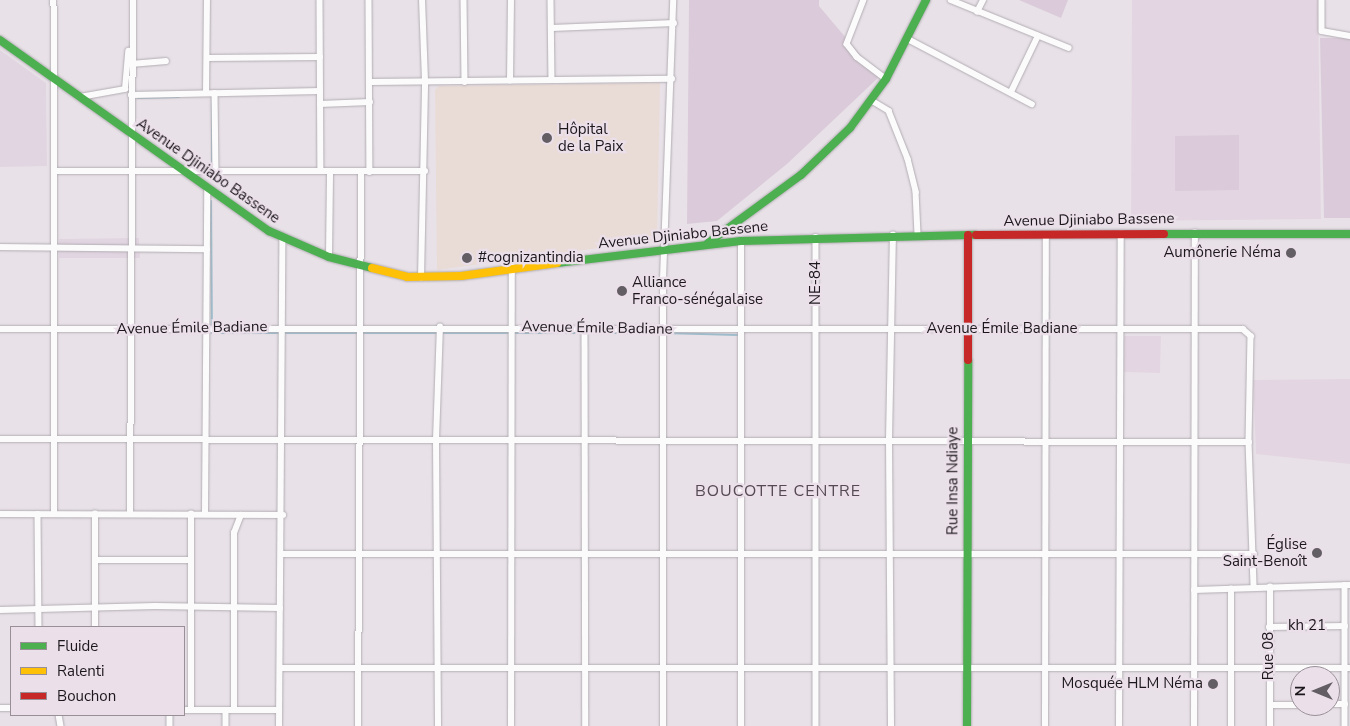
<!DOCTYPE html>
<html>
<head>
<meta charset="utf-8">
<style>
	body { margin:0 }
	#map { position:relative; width:1350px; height:726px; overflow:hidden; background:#e8e2e8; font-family:"Nunito Sans",sans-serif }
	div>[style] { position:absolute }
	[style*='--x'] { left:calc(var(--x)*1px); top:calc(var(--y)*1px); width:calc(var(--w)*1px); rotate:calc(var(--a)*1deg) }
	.built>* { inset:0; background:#e1d5e1 }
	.education>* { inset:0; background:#e3d6e2 }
	.medical>* { inset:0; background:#e9dbd6 }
	.green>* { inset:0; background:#dbcbda }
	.stream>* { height:2px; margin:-1px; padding:0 1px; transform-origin:1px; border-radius:1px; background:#9dbccc }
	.roads { filter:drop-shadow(0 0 1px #b2adb2) drop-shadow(0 0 1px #b2adb2) }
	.street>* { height:5.5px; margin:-2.75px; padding:0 2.75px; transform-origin:2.75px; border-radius:2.75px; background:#fcfbfc }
	.fast>* { height:8px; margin:-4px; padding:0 4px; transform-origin:4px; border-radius:4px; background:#4caf50 }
	.slow>* { height:8px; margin:-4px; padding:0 4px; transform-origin:4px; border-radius:4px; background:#ffc107 }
	.jam>* { height:8px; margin:-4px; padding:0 4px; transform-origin:4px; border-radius:4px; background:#c62828 }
	.dots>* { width:14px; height:14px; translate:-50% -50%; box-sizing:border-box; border:2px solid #ebdfea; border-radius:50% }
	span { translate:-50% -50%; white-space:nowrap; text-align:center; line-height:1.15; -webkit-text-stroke:4.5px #ebdfea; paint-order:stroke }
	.poi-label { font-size:15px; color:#1b171b }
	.left { translate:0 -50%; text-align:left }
	.right { translate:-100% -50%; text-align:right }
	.street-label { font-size:15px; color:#1b171b }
	.neighbourhood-label { font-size:16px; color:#534a53; letter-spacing:1px }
	.legend { position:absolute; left:10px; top:626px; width:175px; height:90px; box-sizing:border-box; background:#ebdfea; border:1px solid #988f97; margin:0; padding:6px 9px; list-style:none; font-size:15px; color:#1b171b }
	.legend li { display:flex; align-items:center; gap:10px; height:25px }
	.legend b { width:25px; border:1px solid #988f97 }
	.north { position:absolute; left:1290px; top:666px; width:50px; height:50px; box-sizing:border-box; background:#ebdfea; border:1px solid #988f97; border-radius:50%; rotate:270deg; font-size:14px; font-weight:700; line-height:20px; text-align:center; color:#1b171b }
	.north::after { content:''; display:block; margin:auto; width:18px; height:22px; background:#635e63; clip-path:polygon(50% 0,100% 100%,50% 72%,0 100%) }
</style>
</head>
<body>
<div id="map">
	<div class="built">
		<div style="clip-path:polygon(0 50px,46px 83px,47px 166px,0 167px)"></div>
		<div style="clip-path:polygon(139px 238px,140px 258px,59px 258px,59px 239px)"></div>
	</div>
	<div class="education">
		<div style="clip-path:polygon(1132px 0,1318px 0,1321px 219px,1131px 221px)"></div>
		<div style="clip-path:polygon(1124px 336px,1161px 336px,1160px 373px,1124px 372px)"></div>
		<div style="clip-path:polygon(1350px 379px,1350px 464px,1256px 454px,1253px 380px)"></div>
	</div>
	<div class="medical">
		<div style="clip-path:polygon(660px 83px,657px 240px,437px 270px,435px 90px,439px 86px)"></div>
	</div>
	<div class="green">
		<div style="clip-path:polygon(689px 0,819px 0,819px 6px,879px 77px,787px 164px,717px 221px,687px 224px)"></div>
		<div style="clip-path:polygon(1019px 0,1068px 0,1061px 18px)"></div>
		<div style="clip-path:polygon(1320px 38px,1350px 38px,1350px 218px,1324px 218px)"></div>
		<div style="clip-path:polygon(1239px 135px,1239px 190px,1175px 191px,1175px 136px)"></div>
	</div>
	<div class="stream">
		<div style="--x:138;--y:98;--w:41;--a:-1.4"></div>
		<div style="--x:212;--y:170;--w:73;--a:-90"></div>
		<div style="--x:211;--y:201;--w:132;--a:89.6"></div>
		<div style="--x:212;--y:333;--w:146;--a:0"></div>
		<div style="--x:363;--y:333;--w:298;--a:0"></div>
		<div style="--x:665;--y:333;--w:73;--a:1.6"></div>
	</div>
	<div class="roads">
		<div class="street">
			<div style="--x:54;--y:0;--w:514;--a:89.89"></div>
			<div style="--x:320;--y:0;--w:171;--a:89.7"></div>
			<div style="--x:369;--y:0;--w:172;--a:89.7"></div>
			<div style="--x:464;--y:0;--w:82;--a:89.3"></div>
			<div style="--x:551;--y:0;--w:80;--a:89.3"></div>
			<div style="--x:864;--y:0;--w:47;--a:111.1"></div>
			<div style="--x:847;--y:44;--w:16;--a:52"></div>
			<div style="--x:857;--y:57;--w:36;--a:37"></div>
			<div style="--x:951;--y:0;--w:127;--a:22.1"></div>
			<div style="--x:1322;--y:0;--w:31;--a:90"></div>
			<div style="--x:1322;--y:31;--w:28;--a:10"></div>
			<div style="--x:977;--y:12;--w:13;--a:-63"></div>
			<div style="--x:552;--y:28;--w:122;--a:-2.3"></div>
			<div style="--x:908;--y:39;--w:140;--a:27.7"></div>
			<div style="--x:207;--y:58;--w:113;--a:-0.5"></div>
			<div style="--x:131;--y:64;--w:35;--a:-5"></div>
			<div style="--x:510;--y:81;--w:81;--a:-89.3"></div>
			<div style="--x:370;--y:82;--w:302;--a:-0.6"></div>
			<div style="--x:1011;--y:92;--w:62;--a:-64.3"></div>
			<div style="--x:206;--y:93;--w:93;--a:-89.4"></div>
			<div style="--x:215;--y:93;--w:79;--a:89.3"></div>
			<div style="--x:131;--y:95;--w:189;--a:-1.2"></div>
			<div style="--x:80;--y:97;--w:46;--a:-10.1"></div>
			<div style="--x:125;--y:89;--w:38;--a:-85"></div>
			<div style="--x:871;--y:100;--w:21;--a:31"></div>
			<div style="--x:889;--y:111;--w:52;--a:68.4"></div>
			<div style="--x:908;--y:159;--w:34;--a:76"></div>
			<div style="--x:916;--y:192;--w:43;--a:87.3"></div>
			<div style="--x:320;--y:104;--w:50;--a:-2.3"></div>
			<div style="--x:54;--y:171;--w:371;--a:0"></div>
			<div style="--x:816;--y:237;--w:489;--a:90"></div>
			<div style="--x:0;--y:247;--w:207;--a:0.6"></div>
			<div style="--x:329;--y:257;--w:85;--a:-89.3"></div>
			<div style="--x:421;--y:278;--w:197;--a:-88.8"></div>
			<div style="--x:425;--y:81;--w:81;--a:-92.1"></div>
			<div style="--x:585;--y:327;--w:399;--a:89.9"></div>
			<div style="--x:0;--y:329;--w:1243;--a:0"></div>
			<div style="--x:1243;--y:329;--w:11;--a:41"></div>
			<div style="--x:1251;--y:336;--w:106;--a:91.1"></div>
			<div style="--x:1249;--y:442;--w:146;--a:88"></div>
			<div style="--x:0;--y:439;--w:1249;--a:0.14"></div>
			<div style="--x:0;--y:514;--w:283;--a:0.2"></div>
			<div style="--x:38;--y:514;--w:113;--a:89.5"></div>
			<div style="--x:130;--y:514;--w:514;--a:-89.67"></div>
			<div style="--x:205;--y:514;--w:324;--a:-89.6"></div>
			<div style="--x:283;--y:554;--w:971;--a:0"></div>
			<div style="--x:95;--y:560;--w:96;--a:0"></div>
			<div style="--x:1345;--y:585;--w:141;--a:90"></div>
			<div style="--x:1194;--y:590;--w:156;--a:-1.8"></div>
			<div style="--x:0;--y:610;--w:155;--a:-1.5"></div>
			<div style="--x:155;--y:606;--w:125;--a:0.9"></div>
			<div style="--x:95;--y:627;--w:113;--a:-90"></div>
			<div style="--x:1269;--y:627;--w:76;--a:-0.8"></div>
			<div style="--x:281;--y:668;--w:1069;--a:0"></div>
			<div style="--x:1330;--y:704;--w:15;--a:0"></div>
			<div style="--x:1270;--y:705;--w:30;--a:0"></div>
			<div style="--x:0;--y:708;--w:11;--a:0"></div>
			<div style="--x:184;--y:710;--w:95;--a:0"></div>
			<div style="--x:191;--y:710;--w:196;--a:-90"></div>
			<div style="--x:226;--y:710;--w:16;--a:90"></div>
			<div style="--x:234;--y:710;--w:177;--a:-90"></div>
			<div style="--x:234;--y:533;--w:19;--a:-69"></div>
			<div style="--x:59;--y:715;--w:11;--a:80"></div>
			<div style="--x:170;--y:715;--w:11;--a:90"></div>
			<div style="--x:279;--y:726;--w:487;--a:-89.6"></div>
			<div style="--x:358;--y:726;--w:554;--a:-89.69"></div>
			<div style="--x:438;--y:726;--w:286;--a:-90.4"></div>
			<div style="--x:436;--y:440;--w:113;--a:-88"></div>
			<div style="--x:511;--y:726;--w:459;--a:-89.9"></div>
			<div style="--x:663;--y:726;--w:447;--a:-90"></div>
			<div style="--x:663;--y:279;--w:279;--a:-87.9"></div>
			<div style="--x:741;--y:726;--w:485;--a:-90"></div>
			<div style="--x:891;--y:726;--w:286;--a:-90.4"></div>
			<div style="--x:889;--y:440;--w:205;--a:-88.9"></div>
			<div style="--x:1045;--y:726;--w:491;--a:-89.9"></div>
			<div style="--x:1119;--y:726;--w:492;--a:-89.8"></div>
			<div style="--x:1194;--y:726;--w:493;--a:-89.9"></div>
			<div style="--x:1231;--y:726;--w:137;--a:-90"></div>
			<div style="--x:1270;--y:726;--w:139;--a:-90"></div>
		</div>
		<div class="fast">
			<div style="--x:0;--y:40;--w:330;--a:35.4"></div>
			<div style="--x:269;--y:231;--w:65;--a:23.4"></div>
			<div style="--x:329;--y:257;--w:44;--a:14.3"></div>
			<div style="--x:1164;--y:234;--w:186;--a:0"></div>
			<div style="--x:708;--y:243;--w:115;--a:-36.2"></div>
			<div style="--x:801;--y:175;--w:68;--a:-43.8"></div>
			<div style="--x:850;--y:128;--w:61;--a:-53.7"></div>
			<div style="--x:886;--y:79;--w:89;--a:-63.1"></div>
			<div style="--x:557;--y:263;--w:185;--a:-6.8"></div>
			<div style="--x:741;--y:241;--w:235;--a:-1.5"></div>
			<div style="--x:967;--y:726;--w:366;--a:-89.8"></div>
		</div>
		<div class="slow">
			<div style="--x:372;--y:268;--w:36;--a:14"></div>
			<div style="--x:407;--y:277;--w:54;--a:-1.1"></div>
			<div style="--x:461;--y:276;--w:97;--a:-7.7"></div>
		</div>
		<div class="jam">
			<div style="--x:976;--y:235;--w:188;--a:-0.3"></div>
			<div style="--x:968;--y:360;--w:125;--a:-90"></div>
		</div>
	</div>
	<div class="dots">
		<div style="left:547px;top:138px;background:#635e63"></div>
		<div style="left:1291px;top:253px;background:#635e63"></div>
		<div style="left:467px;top:258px;background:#635e63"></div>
		<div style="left:622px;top:291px;background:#635e63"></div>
		<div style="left:1317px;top:553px;background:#635e63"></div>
		<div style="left:1213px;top:684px;background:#635e63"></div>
	</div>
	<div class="poi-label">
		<span class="left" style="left:558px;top:138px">Hôpital<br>de la Paix</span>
		<span class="right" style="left:1281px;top:253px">Aumônerie Néma</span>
		<span class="left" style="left:478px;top:258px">#cognizantindia</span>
		<span class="left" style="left:632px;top:291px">Alliance<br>Franco-sénégalaise</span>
		<span class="right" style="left:1307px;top:553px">Église<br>Saint-Benoît</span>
		<span class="right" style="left:1203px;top:684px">Mosquée HLM Néma</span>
	</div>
	<div class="street-label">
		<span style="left:208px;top:171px;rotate:35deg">Avenue Djiniabo Bassene</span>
		<span style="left:1089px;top:220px;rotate:-1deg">Avenue Djiniabo Bassene</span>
		<span style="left:683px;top:235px;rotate:-6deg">Avenue Djiniabo Bassene</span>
		<span style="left:816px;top:283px;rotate:-90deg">NE-84</span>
		<span style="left:192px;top:328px;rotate:-1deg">Avenue Émile Badiane</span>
		<span style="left:597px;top:328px;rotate:1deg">Avenue Émile Badiane</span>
		<span style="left:1002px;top:329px">Avenue Émile Badiane</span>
		<span style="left:953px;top:481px;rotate:-90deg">Rue Insa Ndiaye</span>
		<span style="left:1307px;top:626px">kh 21</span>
		<span style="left:1269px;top:656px;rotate:-90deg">Rue 08</span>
	</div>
	<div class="neighbourhood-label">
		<span style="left:778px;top:491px">BOUCOTTE CENTRE</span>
	</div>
	<ul class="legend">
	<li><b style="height:6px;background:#4caf50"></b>Fluide</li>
	<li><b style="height:6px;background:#ffc107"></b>Ralenti</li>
	<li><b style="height:6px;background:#c62828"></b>Bouchon</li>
	</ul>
	<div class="north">N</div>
</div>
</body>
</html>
